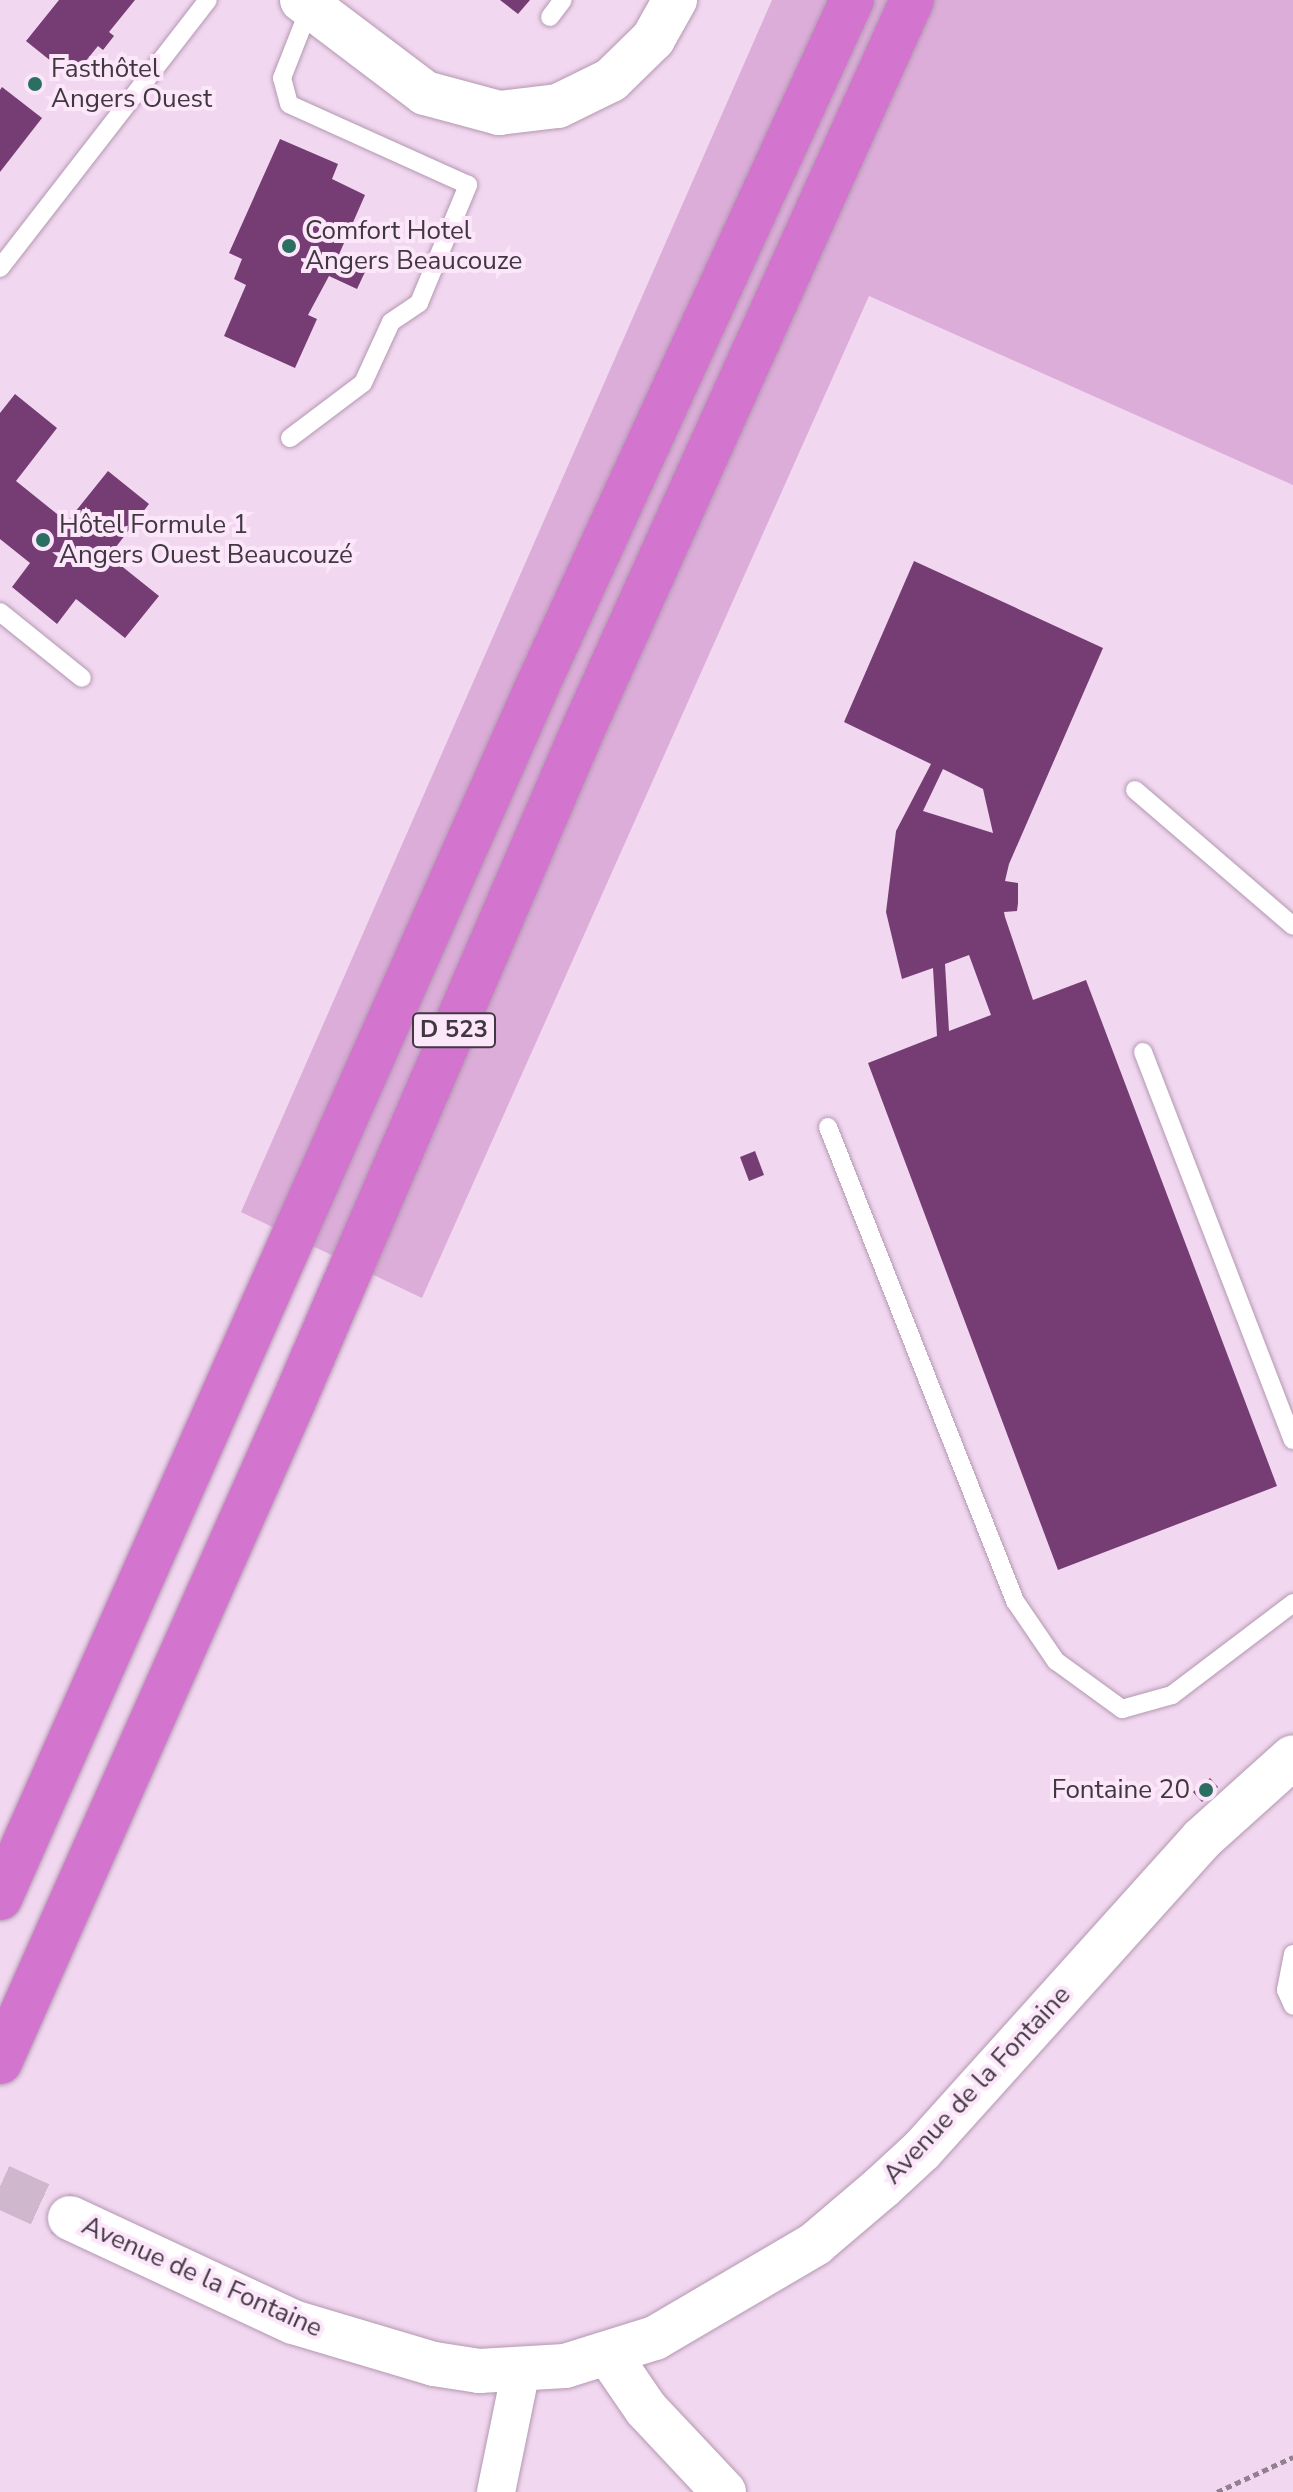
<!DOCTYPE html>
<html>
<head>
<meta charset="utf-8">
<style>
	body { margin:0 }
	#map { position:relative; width:1293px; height:2492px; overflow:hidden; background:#f2d7f0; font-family:"Nunito Sans",sans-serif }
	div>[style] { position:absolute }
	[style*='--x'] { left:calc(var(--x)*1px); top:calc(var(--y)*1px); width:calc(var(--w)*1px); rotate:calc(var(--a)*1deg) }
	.green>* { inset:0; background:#dcadd9 }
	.building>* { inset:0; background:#763d74 }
	.secondary-tunnel>* { height:44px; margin-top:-22px; transform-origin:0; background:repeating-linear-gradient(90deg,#cfb7cd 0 44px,transparent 0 66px) }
	.path>* { height:5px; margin-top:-2.5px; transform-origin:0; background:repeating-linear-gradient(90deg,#928091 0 6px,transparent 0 10px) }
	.roads { filter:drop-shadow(0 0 2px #b298b0) drop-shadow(0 0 2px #b298b0) }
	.lane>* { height:18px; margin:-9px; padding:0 9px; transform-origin:9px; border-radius:9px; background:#fff }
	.street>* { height:38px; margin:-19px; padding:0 19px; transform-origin:19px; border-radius:19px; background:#fff }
	.secondary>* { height:44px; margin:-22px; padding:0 22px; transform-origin:22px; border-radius:22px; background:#fff }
	.highway>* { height:44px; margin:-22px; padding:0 22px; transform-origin:22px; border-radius:22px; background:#d374cf }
	.dots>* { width:22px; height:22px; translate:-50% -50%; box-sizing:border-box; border:4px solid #fce6fa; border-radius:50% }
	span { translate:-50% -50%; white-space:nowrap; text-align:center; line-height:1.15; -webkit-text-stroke:8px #fce6fa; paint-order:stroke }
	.shield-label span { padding:2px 6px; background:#fce6fa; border:2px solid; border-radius:6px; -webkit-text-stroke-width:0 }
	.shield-label { font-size:24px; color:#413741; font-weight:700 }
	.poi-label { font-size:26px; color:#413741 }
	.left { translate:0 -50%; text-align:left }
	.right { translate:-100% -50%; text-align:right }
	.street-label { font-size:26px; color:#413741 }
</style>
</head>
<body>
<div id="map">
	<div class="green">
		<div style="clip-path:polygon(772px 0,1293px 0,1293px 485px,869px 296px,422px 1298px,241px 1212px)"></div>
	</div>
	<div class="building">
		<div style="clip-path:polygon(59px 0,135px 0,109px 32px,114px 36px,103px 50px,98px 46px,72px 78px,26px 41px)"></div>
		<div style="clip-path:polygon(500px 0,530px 0,518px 14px)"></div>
		<div style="clip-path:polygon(2px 87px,42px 118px,0 172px,0 90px)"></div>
		<div style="clip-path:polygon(280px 139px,338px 164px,332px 179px,365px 195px,337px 259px,365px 272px,357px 289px,329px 276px,308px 315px,317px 319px,295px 368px,224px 336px,246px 285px,234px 279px,242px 259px,229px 253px)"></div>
		<div style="clip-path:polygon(15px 394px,57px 428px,16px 481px,67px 522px,108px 471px,149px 504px,109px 556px,159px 596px,125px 638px,76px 599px,57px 624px,12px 587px,30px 563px,0 539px,0 413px)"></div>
		<div style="clip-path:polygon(evenodd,914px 561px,1103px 648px,1009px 864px,1005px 881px,1018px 883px,1018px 903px,1017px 911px,1004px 912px,1005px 917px,1033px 1000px,1086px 980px,1277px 1486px,1058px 1570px,868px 1063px,937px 1036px,933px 968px,902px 979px,886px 912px,896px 831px,931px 764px,844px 722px,914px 561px,943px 769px,983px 789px,993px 833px,923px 811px,943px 769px,914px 561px,969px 955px,991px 1015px,949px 1031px,945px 964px,969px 955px)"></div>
		<div style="clip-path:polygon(755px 1151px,764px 1175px,749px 1181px,740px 1157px)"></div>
		<div style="clip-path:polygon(1210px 1778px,1218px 1787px,1202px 1802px,1193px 1792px)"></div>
	</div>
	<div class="secondary-tunnel">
		<div style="--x:0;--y:2186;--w:77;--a:24.6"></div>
	</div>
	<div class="path">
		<div style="--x:1217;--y:2492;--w:84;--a:-24.7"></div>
	</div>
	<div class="roads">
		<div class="lane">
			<div style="--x:550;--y:17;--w:21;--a:-53"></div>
			<div style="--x:0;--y:268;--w:339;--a:-52.2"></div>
			<div style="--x:290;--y:438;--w:91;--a:-37"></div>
			<div style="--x:363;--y:383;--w:67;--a:-65.3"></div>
			<div style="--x:391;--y:322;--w:34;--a:-34"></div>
			<div style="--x:419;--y:303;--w:128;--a:-67.4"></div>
			<div style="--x:468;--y:185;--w:196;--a:-155.7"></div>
			<div style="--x:289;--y:104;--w:27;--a:-105"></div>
			<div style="--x:282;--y:78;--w:76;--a:-68.5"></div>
			<div style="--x:0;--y:612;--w:105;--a:38.8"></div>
			<div style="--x:1135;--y:790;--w:208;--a:40.7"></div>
			<div style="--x:1143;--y:1052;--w:416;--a:68.9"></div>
			<div style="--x:828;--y:1127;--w:510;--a:68.47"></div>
			<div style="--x:1015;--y:1601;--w:73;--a:55.7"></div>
			<div style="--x:1056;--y:1661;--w:82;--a:36"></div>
			<div style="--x:1122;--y:1709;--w:52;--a:-15.6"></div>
			<div style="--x:1172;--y:1695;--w:152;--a:-37.2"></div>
			<div style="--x:1293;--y:1954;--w:37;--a:101"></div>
			<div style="--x:1286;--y:1990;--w:17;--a:66"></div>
		</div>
		<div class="street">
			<div style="--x:496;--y:2492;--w:125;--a:-78.4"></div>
		</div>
		<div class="secondary">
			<div style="--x:302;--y:0;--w:154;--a:37.1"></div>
			<div style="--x:425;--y:93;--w:77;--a:15.1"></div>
			<div style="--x:499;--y:113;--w:59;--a:-6.8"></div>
			<div style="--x:558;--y:106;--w:59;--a:-26.1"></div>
			<div style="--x:611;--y:80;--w:59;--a:-44.3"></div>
			<div style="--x:653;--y:39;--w:45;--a:-60.6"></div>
			<div style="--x:70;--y:2218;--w:246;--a:25"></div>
			<div style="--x:293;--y:2322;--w:147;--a:16.6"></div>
			<div style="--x:434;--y:2364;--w:46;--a:8.8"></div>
			<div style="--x:479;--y:2371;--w:86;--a:-3.3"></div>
			<div style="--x:565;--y:2366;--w:94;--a:-17.3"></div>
			<div style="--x:655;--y:2338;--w:186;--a:-30.4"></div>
			<div style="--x:815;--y:2244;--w:88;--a:-40.4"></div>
			<div style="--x:882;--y:2187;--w:54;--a:-42.8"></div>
			<div style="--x:922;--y:2150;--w:418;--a:-48"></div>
			<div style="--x:1202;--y:1839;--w:122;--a:-42"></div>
			<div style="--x:609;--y:2355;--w:65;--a:55.6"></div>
			<div style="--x:646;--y:2409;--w:114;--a:46.8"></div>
		</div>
		<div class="highway">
			<div style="--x:0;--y:1898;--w:1320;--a:-66.09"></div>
			<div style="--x:535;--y:691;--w:760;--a:-65.36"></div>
			<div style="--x:0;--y:2062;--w:721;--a:-66.03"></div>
			<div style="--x:293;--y:1403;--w:738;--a:-66.7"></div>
			<div style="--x:585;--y:725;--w:795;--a:-65.72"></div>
		</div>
	</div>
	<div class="dots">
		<div style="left:35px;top:84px;background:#2b6f62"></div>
		<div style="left:289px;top:246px;background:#2b6f62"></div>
		<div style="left:43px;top:540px;background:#2b6f62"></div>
		<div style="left:1206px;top:1790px;background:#2b6f62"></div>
	</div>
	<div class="shield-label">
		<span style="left:454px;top:1030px">D 523</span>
	</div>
	<div class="poi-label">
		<span class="left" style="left:51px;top:84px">Fasthôtel<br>Angers Ouest</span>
		<span class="left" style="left:305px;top:246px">Comfort Hotel<br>Angers Beaucouze</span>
		<span class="left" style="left:59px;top:540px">Hôtel Formule 1<br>Angers Ouest Beaucouzé</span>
		<span class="right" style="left:1190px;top:1790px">Fontaine 20</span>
	</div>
	<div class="street-label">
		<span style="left:977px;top:2085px;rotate:-47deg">Avenue de la Fontaine</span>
		<span style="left:202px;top:2277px;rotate:24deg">Avenue de la Fontaine</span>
	</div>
</div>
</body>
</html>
